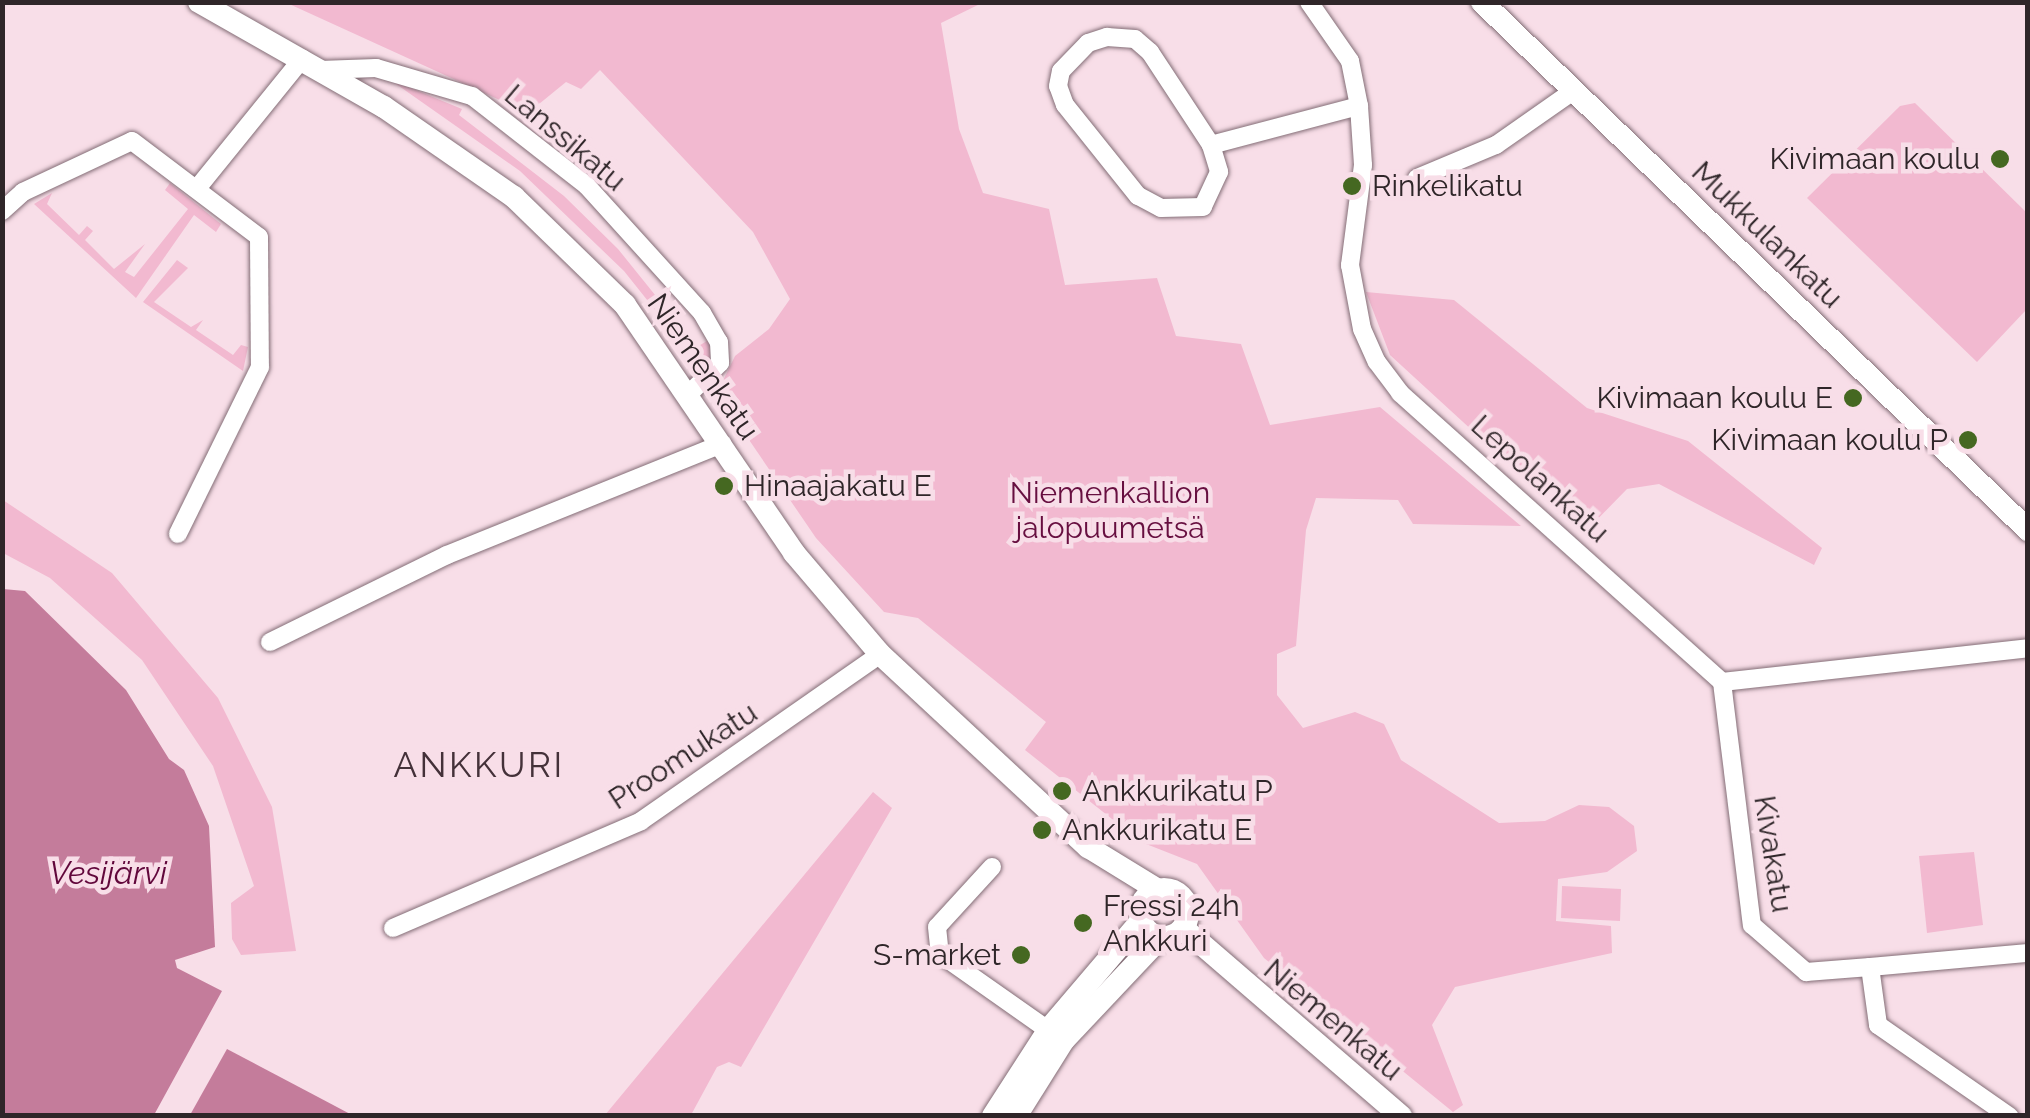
<!DOCTYPE html>
<html>
<head>
<meta charset="utf-8">
<style>
	body { margin:0 }
	#map { position:relative; width:2030px; height:1118px; overflow:hidden; background:#f8dee8; font-family:Raleway,sans-serif }
	div>[style] { position:absolute }
	[style*='--x'] { left:calc(var(--x)*1px); top:calc(var(--y)*1px); width:calc(var(--w)*1px); rotate:calc(var(--a)*1deg) }
	.green>* { inset:0; background:#f2b9d0 }
	.water>* { inset:0; background:#c47c9b }
	.roads { filter:drop-shadow(0 0 2px #836d76) drop-shadow(0 0 2px #836d76) }
	.minor>* { height:18px; margin:-9px; padding:0 9px; transform-origin:9px; border-radius:9px; background:#fff }
	.tertiary>* { height:22px; margin:-11px; padding:0 11px; transform-origin:11px; border-radius:11px; background:#fff }
	.tertiary>.ring { margin:-11px; padding:0; box-sizing:content-box; background:none; border:22px solid #fff; border-radius:50% }
	.dots>* { width:28px; height:28px; translate:-50% -50%; box-sizing:border-box; border:5px solid #f8dee8; border-radius:50% }
	span { translate:-50% -50%; white-space:nowrap; text-align:center; line-height:1.15; -webkit-text-stroke:9px #f8dee8; paint-order:stroke }
	.street-label { font-size:30px; color:#2f2629 }
	.poi-label { font-size:30px; color:#2f2629 }
	.right { translate:-100% -50%; text-align:right }
	.left { translate:0 -50%; text-align:left }
	.park-label { font-size:30px; color:#670f40 }
	.water-label { font-size:32px; color:#61073b; font-style:italic }
	.quarter-label { font-size:35px; color:#443139; letter-spacing:2.5px }
	.frame { position:absolute; inset:0; border:5px solid #2f2629; pointer-events:none }
</style>
</head>
<body>
<div id="map">
	<div class="green">
		<div style="clip-path:polygon(287px 3px,982px 3px,941px 23px,959px 129px,983px 193px,1049px 209px,1065px 285px,1157px 278px,1176px 336px,1241px 344px,1270px 425px,1380px 407px,1521px 526px,1413px 524px,1398px 500px,1316px 498px,1306px 530px,1296px 646px,1277px 654px,1277px 695px,1303px 728px,1355px 712px,1384px 724px,1401px 760px,1499px 823px,1545px 821px,1579px 805px,1609px 807px,1634px 826px,1637px 851px,1607px 872px,1558px 879px,1556px 921px,1611px 926px,1612px 953px,1455px 987px,1432px 1025px,1463px 1105px,1453px 1112px,1264px 958px,1197px 864px,1141px 842px,1025px 750px,1046px 722px,918px 618px,884px 612px,816px 538px,717px 393px,735px 356px,769px 329px,790px 299px,753px 232px,600px 70px,581px 89px,566px 82px,528px 113px)"></div>
		<div style="clip-path:polygon(389px 79px,462px 109px,459px 115px,564px 196px,618px 249px,697px 347px,710px 339px,710px 365px,703px 370px,624px 271px,520px 171px)"></div>
		<div style="clip-path:polygon(1915px 103px,2027px 213px,2027px 309px,1977px 362px,1807px 198px,1900px 106px)"></div>
		<div style="clip-path:polygon(170px 183px,221px 224px,216px 232px,194px 215px,136px 298px,34px 204px,52px 193px,47px 204px,79px 235px,87px 226px,93px 231px,85px 240px,114px 269px,145px 244px,125px 272px,134px 277px,188px 209px,165px 190px)"></div>
		<div style="clip-path:polygon(177px 260px,188px 268px,154px 302px,191px 327px,203px 320px,196px 330px,233px 355px,241px 345px,248px 347px,243px 371px,143px 302px)"></div>
		<div style="clip-path:polygon(1366px 292px,1454px 300px,1587px 408px,1688px 441px,1822px 548px,1814px 565px,1659px 484px,1627px 489px,1584px 533px,1390px 355px)"></div>
		<div style="clip-path:polygon(3px 500px,112px 573px,218px 698px,272px 807px,296px 951px,241px 955px,232px 939px,231px 903px,254px 886px,213px 766px,142px 660px,50px 578px,3px 553px)"></div>
		<div style="clip-path:polygon(873px 792px,892px 808px,741px 1067px,729px 1062px,717px 1067px,691px 1115px,605px 1115px)"></div>
		<div style="clip-path:polygon(1974px 852px,1983px 925px,1927px 933px,1919px 856px)"></div>
		<div style="clip-path:polygon(1562px 886px,1621px 889px,1620px 921px,1561px 918px)"></div>
	</div>
	<div class="water">
		<div style="clip-path:polygon(3px 589px,25px 591px,126px 690px,169px 759px,184px 770px,209px 826px,215px 947px,175px 960px,177px 968px,222px 991px,154px 1115px,3px 1115px)"></div>
		<div style="clip-path:polygon(227px 1049px,318px 1097px,352px 1115px,190px 1115px)"></div>
	</div>
	<div class="roads">
		<div class="minor">
			<div style="--x:1309;--y:2;--w:72;--a:55.2"></div>
			<div style="--x:1350;--y:61;--w:46;--a:78.7"></div>
			<div style="--x:1359;--y:106;--w:59;--a:86.1"></div>
			<div style="--x:1363;--y:165;--w:101;--a:97.4"></div>
			<div style="--x:1350;--y:265;--w:65;--a:79.4"></div>
			<div style="--x:1362;--y:329;--w:36;--a:66"></div>
			<div style="--x:1377;--y:362;--w:39;--a:53"></div>
			<div style="--x:1400;--y:393;--w:433;--a:41.9"></div>
			<div style="--x:1722;--y:682;--w:308;--a:-6.3"></div>
			<div style="--x:1107;--y:37;--w:28;--a:4"></div>
			<div style="--x:1135;--y:39;--w:20;--a:41"></div>
			<div style="--x:1150;--y:52;--w:111;--a:56.7"></div>
			<div style="--x:1211;--y:145;--w:28;--a:73"></div>
			<div style="--x:1219;--y:172;--w:38;--a:115"></div>
			<div style="--x:1203;--y:207;--w:42;--a:178.6"></div>
			<div style="--x:1161;--y:208;--w:26;--a:-152"></div>
			<div style="--x:1138;--y:196;--w:117;--a:-128.7"></div>
			<div style="--x:1065;--y:105;--w:20;--a:-110"></div>
			<div style="--x:1058;--y:86;--w:15;--a:-79"></div>
			<div style="--x:1061;--y:71;--w:39;--a:-46"></div>
			<div style="--x:1088;--y:43;--w:20;--a:-18"></div>
			<div style="--x:320;--y:70;--w:56;--a:-2"></div>
			<div style="--x:376;--y:68;--w:100;--a:16.3"></div>
			<div style="--x:472;--y:96;--w:146;--a:38"></div>
			<div style="--x:587;--y:186;--w:171;--a:47.8"></div>
			<div style="--x:702;--y:313;--w:34;--a:60"></div>
			<div style="--x:719;--y:342;--w:21;--a:87"></div>
			<div style="--x:720;--y:363;--w:42;--a:135"></div>
			<div style="--x:1211;--y:145;--w:153;--a:-14.8"></div>
			<div style="--x:1417;--y:178;--w:86;--a:-22.7"></div>
			<div style="--x:1496;--y:145;--w:94;--a:-35"></div>
			<div style="--x:199;--y:186;--w:164;--a:-51"></div>
			<div style="--x:2;--y:211;--w:28;--a:-42"></div>
			<div style="--x:23;--y:192;--w:120;--a:-25.1"></div>
			<div style="--x:132;--y:141;--w:159;--a:37.1"></div>
			<div style="--x:259;--y:237;--w:130;--a:89.6"></div>
			<div style="--x:260;--y:367;--w:186;--a:116.2"></div>
			<div style="--x:270;--y:642;--w:197;--a:-26.2"></div>
			<div style="--x:447;--y:555;--w:297;--a:-22"></div>
			<div style="--x:1722;--y:682;--w:245;--a:83"></div>
			<div style="--x:1752;--y:925;--w:72;--a:41"></div>
			<div style="--x:1806;--y:972;--w:64;--a:-4.5"></div>
			<div style="--x:1870;--y:967;--w:59;--a:82.1"></div>
			<div style="--x:1878;--y:1025;--w:160;--a:34.8"></div>
			<div style="--x:992;--y:867;--w:81;--a:132.5"></div>
			<div style="--x:937;--y:927;--w:27;--a:84"></div>
			<div style="--x:940;--y:954;--w:144;--a:35.1"></div>
			<div style="--x:393;--y:928;--w:270;--a:-23.3"></div>
			<div style="--x:641;--y:821;--w:292;--a:-34.9"></div>
			<div style="--x:1870;--y:967;--w:159;--a:-5.1"></div>
		</div>
		<div class="tertiary">
			<div style="--x:199;--y:2;--w:213;--a:29.6"></div>
			<div style="--x:384;--y:107;--w:158;--a:34.7"></div>
			<div style="--x:514;--y:197;--w:155;--a:44.2"></div>
			<div style="--x:625;--y:305;--w:300;--a:55.7"></div>
			<div style="--x:794;--y:553;--w:133;--a:49.6"></div>
			<div style="--x:880;--y:654;--w:284;--a:42.9"></div>
			<div style="--x:1088;--y:847;--w:82;--a:31.6"></div>
			<div style="--x:1482;--y:2;--w:760;--a:44.04"></div>
			<div class="ring" style="left:1140px;top:889px;width:26px;height:26px"></div>
			<div style="--x:1183;--y:928;--w:288;--a:40.8"></div>
			<div style="--x:993;--y:1116;--w:103;--a:-57.2"></div>
			<div style="--x:1049;--y:1029;--w:142;--a:-49.6"></div>
			<div style="--x:1016;--y:1116;--w:89;--a:-57.9"></div>
			<div style="--x:1063;--y:1041;--w:143;--a:-46.7"></div>
		</div>
	</div>
	<div class="dots">
		<div style="left:2000px;top:159px;background:#456821"></div>
		<div style="left:1352px;top:186px;background:#456821"></div>
		<div style="left:1853px;top:398px;background:#456821"></div>
		<div style="left:1968px;top:440px;background:#456821"></div>
		<div style="left:724px;top:486px;background:#456821"></div>
		<div style="left:1062px;top:791px;background:#456821"></div>
		<div style="left:1042px;top:830px;background:#456821"></div>
		<div style="left:1083px;top:923px;background:#456821"></div>
		<div style="left:1021px;top:955px;background:#456821"></div>
	</div>
	<div class="street-label">
		<span style="left:565px;top:138px;rotate:40deg">Lanssikatu</span>
		<span style="left:1767px;top:235px;rotate:44deg">Mukkulankatu</span>
		<span style="left:703px;top:367px;rotate:55deg">Niemenkatu</span>
		<span style="left:1540px;top:479px;rotate:42deg">Lepolankatu</span>
		<span style="left:683px;top:756px;rotate:-33deg">Proomukatu</span>
		<span style="left:1773px;top:854px;rotate:81deg">Kivakatu</span>
		<span style="left:1333px;top:1020px;rotate:40deg">Niemenkatu</span>
	</div>
	<div class="poi-label">
		<span class="right" style="left:1980px;top:159px">Kivimaan koulu</span>
		<span class="left" style="left:1372px;top:186px">Rinkelikatu</span>
		<span class="right" style="left:1833px;top:398px">Kivimaan koulu E</span>
		<span class="right" style="left:1948px;top:440px">Kivimaan koulu P</span>
		<span class="left" style="left:744px;top:486px">Hinaajakatu E</span>
		<span class="left" style="left:1082px;top:791px">Ankkurikatu P</span>
		<span class="left" style="left:1062px;top:830px">Ankkurikatu E</span>
		<span class="left" style="left:1103px;top:923px">Fressi 24h<br>Ankkuri</span>
		<span class="right" style="left:1001px;top:955px">S-market</span>
	</div>
	<div class="park-label">
		<span style="left:1110px;top:510px">Niemenkallion<br>jalopuumetsä</span>
	</div>
	<div class="water-label">
		<span style="left:108px;top:873px">Vesijärvi</span>
	</div>
	<div class="quarter-label">
		<span style="left:479px;top:765px">ANKKURI</span>
	</div>
	<div class="frame"></div>
</div>
</body>
</html>
